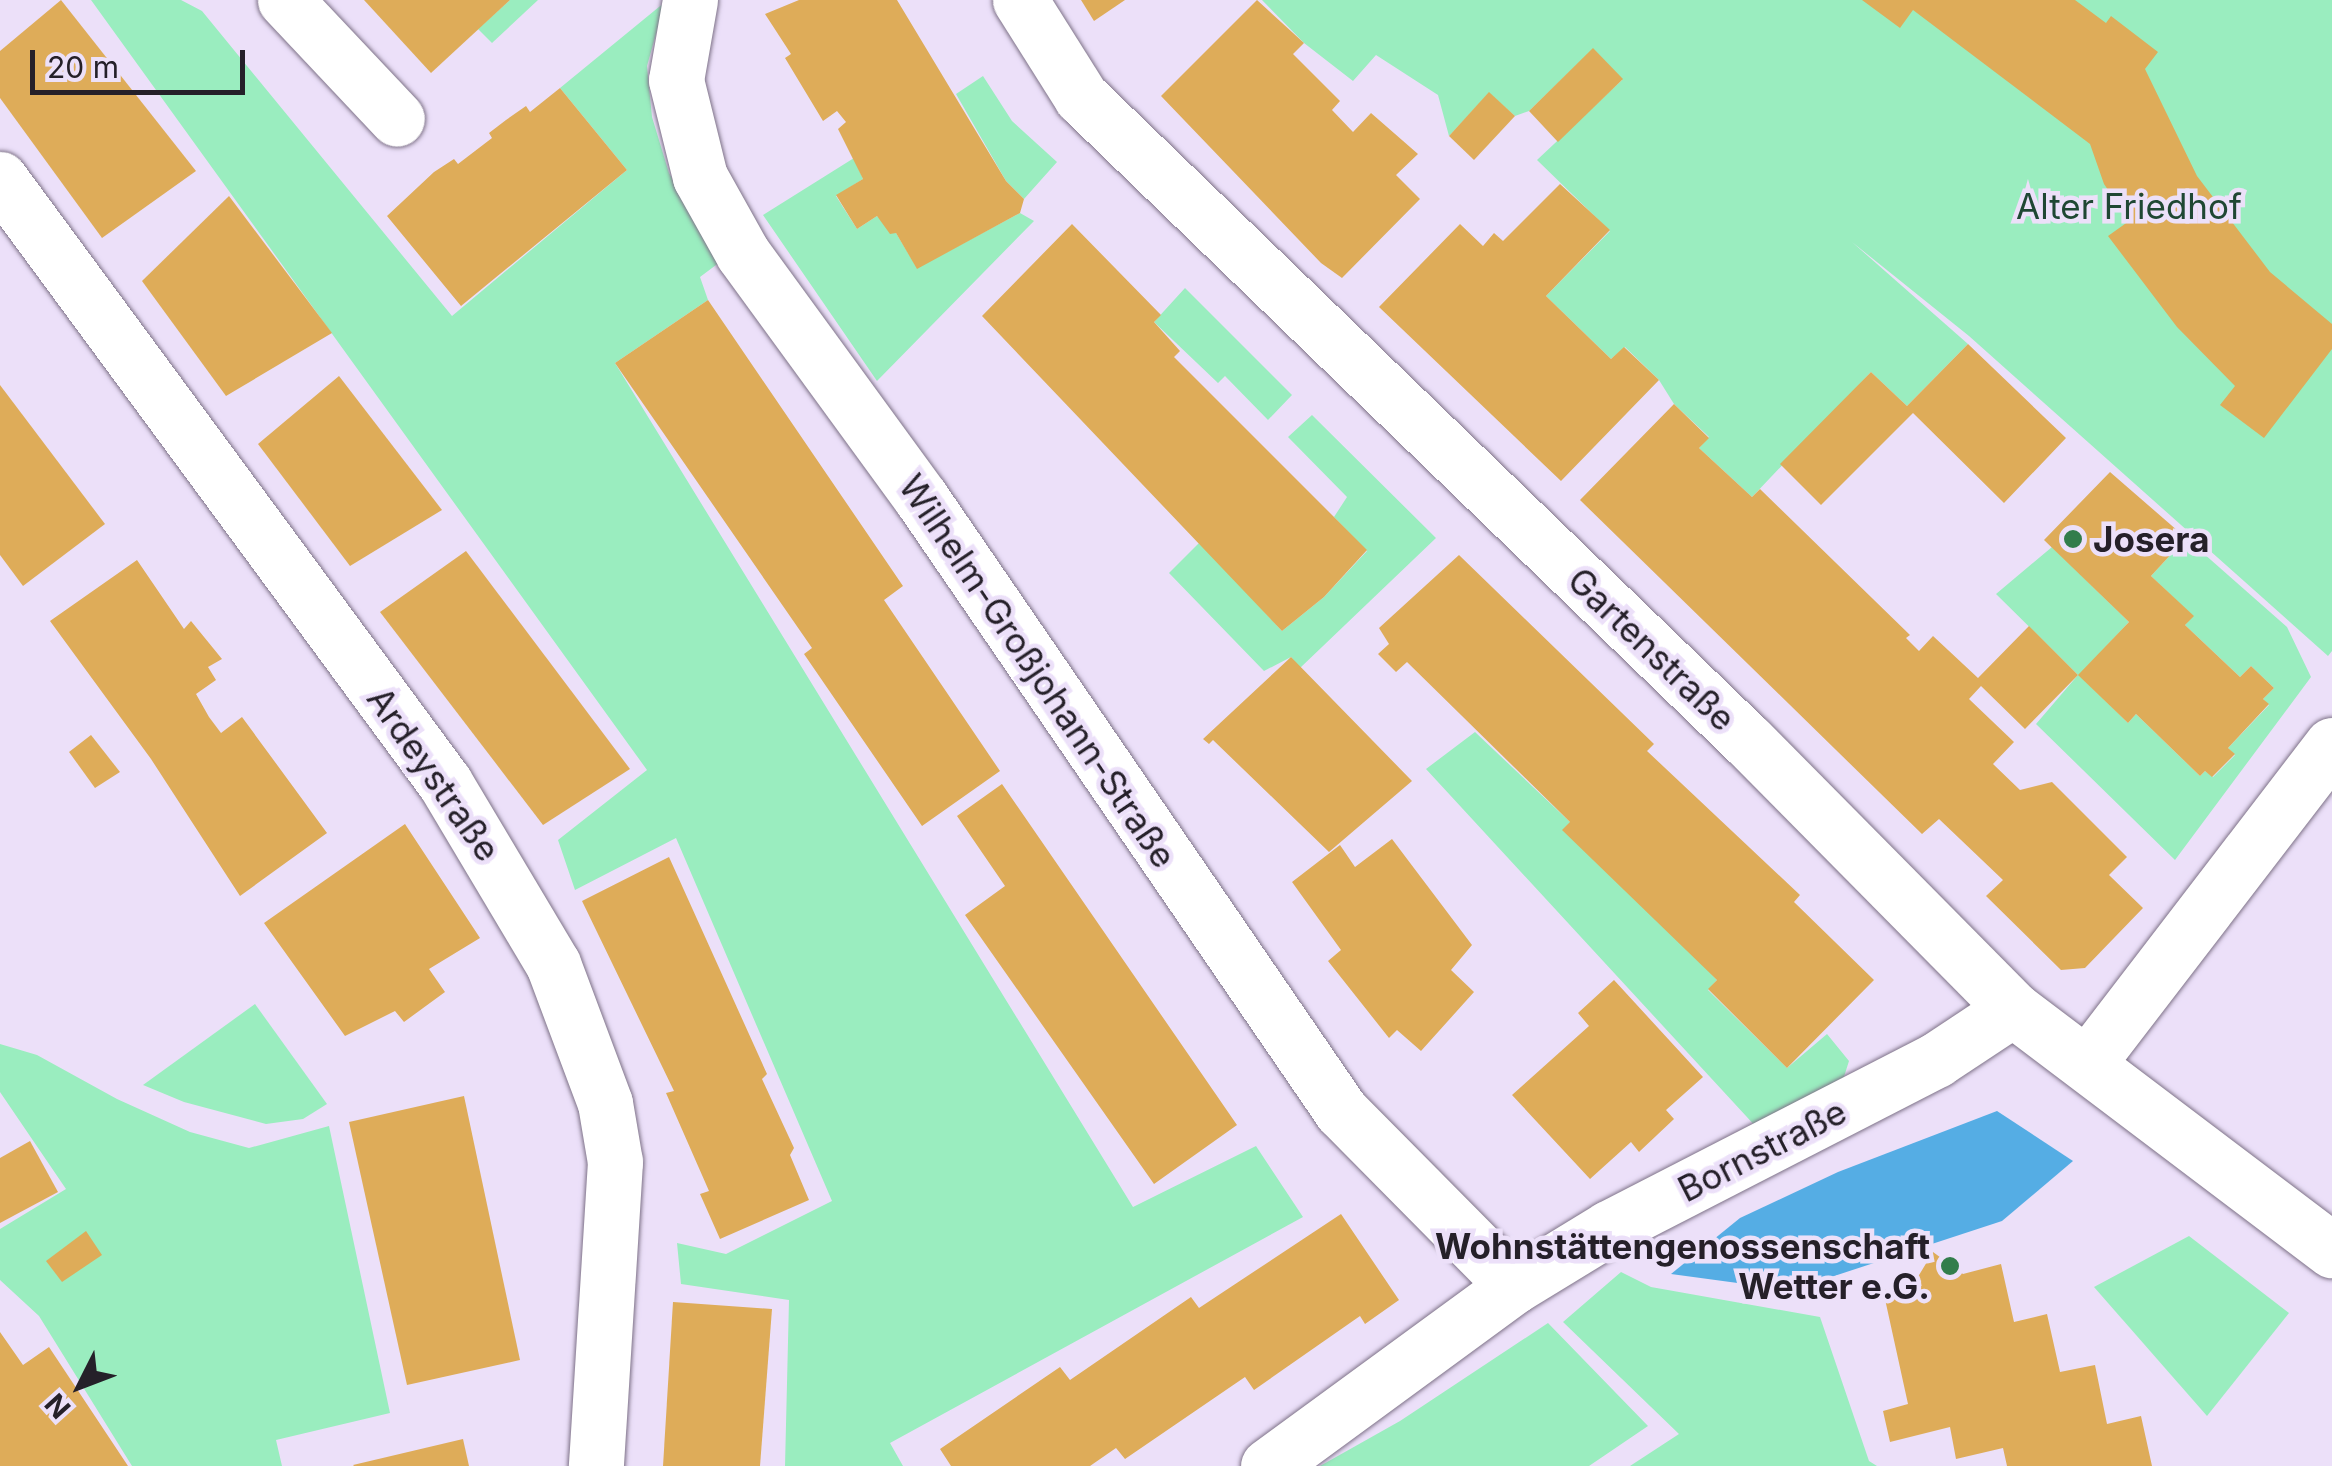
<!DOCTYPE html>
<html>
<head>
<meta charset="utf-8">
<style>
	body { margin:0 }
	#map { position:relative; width:2332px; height:1466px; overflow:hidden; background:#ece0f9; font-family:Inter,sans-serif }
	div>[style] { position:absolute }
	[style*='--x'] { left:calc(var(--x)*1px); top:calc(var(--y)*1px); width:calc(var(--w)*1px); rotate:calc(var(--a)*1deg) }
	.green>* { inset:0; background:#9aedbf }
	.water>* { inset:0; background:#55ade4 }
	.building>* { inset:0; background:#deac59 }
	.roads { filter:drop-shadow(0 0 2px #7e7288) drop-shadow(0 0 2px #7e7288) }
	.minor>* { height:55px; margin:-27.5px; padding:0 27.5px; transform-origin:27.5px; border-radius:27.5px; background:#fff }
	.dots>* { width:28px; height:28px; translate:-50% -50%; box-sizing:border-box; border:5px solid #ece0f9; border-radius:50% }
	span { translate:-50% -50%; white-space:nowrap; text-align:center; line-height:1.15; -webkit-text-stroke:9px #ece0f9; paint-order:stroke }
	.park-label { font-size:35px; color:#1f4733 }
	.poi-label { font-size:35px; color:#252029; font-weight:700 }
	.left { translate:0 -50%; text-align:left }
	.right { translate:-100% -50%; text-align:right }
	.street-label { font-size:35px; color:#252029 }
	.north { position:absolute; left:30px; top:1336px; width:100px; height:100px; -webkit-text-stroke:8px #ece0f9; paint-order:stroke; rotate:228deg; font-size:28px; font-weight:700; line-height:40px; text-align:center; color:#252029 }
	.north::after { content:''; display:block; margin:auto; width:35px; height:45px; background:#252029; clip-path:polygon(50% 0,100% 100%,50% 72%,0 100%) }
	.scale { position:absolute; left:30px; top:50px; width:215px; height:45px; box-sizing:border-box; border:5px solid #252029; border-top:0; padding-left:12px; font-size:30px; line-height:35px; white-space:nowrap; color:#252029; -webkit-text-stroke:8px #ece0f9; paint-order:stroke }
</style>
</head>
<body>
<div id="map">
	<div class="green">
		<div style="clip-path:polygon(91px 0,181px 0,202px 11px,452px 316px,627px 170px,560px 88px,665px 2px,647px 66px,652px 117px,669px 173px,720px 262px,700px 277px,708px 300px,615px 363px,1133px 1207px,1256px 1146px,1303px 1217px,890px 1443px,903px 1466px,785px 1466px,789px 1300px,681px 1284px,677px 1243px,726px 1254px,832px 1201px,676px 838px,575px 890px,558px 840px,647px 770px)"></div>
		<div style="clip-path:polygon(510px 0,538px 0,492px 43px,478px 29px)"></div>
		<div style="clip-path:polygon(1262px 0,2332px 0,2332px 651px,2328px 656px,1969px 336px,1852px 242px,1968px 344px,1907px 406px,1871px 372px,1752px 497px,1699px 448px,1709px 437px,1674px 404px,1659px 380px,1625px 347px,1611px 359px,1546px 296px,1610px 231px,1537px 160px,1622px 80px,1593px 49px,1529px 111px,1515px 116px,1489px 93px,1449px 136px,1438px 95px,1376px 55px,1353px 81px,1304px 43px)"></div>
		<div style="clip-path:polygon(983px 76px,1012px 121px,1057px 162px,1024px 199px,1006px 181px,956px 94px)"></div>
		<div style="clip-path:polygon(854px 158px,863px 179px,836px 196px,857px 229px,877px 216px,896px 233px,917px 268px,1020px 213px,1034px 221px,877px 381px,763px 215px)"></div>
		<div style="clip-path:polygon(1185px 288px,1292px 395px,1268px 420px,1225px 376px,1218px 383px,1154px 322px)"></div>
		<div style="clip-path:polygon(1312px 415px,1436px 538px,1300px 668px,1291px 657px,1264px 671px,1169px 573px,1200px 542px,1282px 631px,1324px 597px,1367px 551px,1334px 517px,1347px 497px,1288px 437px)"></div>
		<div style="clip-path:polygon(2186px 538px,2287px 627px,2311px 677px,2175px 860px,2036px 724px,2078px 675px,1996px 594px,2052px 547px,2129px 622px,2079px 675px,2128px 723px,2136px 714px,2200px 776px,2205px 771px,2213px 777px,2235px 755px,2228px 748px,2269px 705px,2263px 699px,2274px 688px,2251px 666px,2240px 677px,2185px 625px,2193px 616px,2151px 576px)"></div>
		<div style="clip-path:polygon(1475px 732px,1570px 822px,1717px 980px,1708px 990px,1787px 1068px,1827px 1034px,1849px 1061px,1842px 1083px,1758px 1129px,1426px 769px)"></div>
		<div style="clip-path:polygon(255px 1004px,327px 1104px,303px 1119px,266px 1124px,184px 1102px,143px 1085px)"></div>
		<div style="clip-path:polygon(0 1044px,37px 1055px,117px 1099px,190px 1132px,249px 1148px,329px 1126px,390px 1413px,276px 1440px,282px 1466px,132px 1466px,39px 1316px,0 1280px,0 1229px,66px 1189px,0 1092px)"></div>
		<div style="clip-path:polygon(2189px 1236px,2289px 1313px,2207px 1416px,2094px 1287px)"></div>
		<div style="clip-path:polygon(1621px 1272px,1651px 1287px,1820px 1317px,1869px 1461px,1877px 1466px,1630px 1466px,1679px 1434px,1563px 1322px)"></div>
		<div style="clip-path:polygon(1548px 1323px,1648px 1426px,1589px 1466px,1320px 1466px,1400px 1421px)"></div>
	</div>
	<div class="water">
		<div style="clip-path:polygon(1997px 1111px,2073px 1161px,2002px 1221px,1822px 1280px,1745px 1284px,1671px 1274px,1740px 1218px,1838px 1172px)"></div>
	</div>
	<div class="building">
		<div style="clip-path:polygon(61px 0,196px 171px,102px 238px,0 98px,0 51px)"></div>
		<div style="clip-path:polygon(364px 0,510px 0,431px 73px)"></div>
		<div style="clip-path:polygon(799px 0,897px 0,1006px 181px,1024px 199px,1020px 213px,917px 269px,896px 233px,890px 234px,877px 216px,857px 229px,836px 195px,863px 179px,838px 129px,846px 122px,837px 111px,823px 121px,785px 58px,791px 54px,765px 14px)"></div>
		<div style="clip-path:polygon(1081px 0,1125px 0,1094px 21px)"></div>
		<div style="clip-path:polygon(1257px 0,1304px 43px,1293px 54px,1340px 101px,1332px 110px,1353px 132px,1371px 113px,1418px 154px,1396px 175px,1420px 199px,1342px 278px,1321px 263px,1161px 96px)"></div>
		<div style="clip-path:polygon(1862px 0,2075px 0,2106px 23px,2111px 16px,2158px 52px,2145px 69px,2197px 176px,2270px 272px,2332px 324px,2332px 349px,2264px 438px,2220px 405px,2235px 386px,2177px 327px,2108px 236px,2129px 221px,2104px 184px,2090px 144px,1913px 10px,1900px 28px)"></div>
		<div style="clip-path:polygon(1593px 48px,1623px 79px,1558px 142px,1529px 111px)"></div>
		<div style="clip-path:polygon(560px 88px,627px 170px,461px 306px,387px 216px,434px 172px,454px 159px,458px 164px,492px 138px,489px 133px,506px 120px,526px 106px,530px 112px)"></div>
		<div style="clip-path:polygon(1489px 92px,1515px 116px,1474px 160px,1449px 136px)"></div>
		<div style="clip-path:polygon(1560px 184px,1610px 230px,1546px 296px,1611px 359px,1624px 347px,1659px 380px,1561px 481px,1379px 307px,1460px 224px,1483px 246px,1494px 233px,1503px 241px)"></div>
		<div style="clip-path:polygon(229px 196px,332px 333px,226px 396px,142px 281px)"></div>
		<div style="clip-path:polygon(1072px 224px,1161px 315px,1154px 322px,1180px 351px,1174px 357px,1367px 550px,1324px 597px,1282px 631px,982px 316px)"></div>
		<div style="clip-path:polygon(708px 300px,903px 586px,884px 600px,1000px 771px,922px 826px,804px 654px,812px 648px,615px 363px)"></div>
		<div style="clip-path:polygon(1968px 344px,2066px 438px,2004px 503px,1913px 413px,1821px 505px,1780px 464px,1871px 372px,1907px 406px)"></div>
		<div style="clip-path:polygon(339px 376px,442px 510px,350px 566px,258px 444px)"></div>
		<div style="clip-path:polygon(0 385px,105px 524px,23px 586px,0 555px)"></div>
		<div style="clip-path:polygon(1674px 404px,1709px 438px,1699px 448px,1752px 497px,1760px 489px,1910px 635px,1906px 638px,1919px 651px,1933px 636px,1978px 678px,2029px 626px,2078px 675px,2025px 729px,1981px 686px,1969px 699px,2014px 742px,1993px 764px,2020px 790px,2052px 782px,2127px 857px,2109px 875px,2143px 908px,2085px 968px,2061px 970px,1986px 896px,2003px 880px,1939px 819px,1922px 834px,1580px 500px)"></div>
		<div style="clip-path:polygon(2110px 472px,2186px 538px,2151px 576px,2194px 616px,2185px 625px,2240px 677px,2251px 666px,2274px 688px,2263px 699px,2269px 704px,2228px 748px,2235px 754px,2212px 777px,2205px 771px,2200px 776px,2136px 714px,2128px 723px,2078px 675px,2129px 622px,2044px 540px)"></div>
		<div style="clip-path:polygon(466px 551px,630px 769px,543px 825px,380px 612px)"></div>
		<div style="clip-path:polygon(1459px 555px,1654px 744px,1647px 751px,1800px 895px,1794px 902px,1874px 980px,1787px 1068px,1708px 989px,1717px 980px,1562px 830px,1570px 822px,1407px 662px,1396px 672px,1378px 654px,1389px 644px,1379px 628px)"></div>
		<div style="clip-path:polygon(137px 560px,184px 629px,191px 621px,222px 659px,208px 667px,216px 680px,196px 694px,209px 717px,221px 733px,242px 717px,327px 833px,240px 896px,151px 759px,50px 621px)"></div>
		<div style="clip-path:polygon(1291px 657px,1412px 781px,1329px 852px,1213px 740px,1209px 744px,1203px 739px)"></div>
		<div style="clip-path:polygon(91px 735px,120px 772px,95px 788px,69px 752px)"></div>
		<div style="clip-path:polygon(1002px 784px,1237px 1125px,1154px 1184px,965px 915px,1005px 886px,957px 816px)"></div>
		<div style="clip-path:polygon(405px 824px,480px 938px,429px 969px,445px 992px,404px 1022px,395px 1011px,345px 1036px,264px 923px)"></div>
		<div style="clip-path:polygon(1392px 839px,1472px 945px,1451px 970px,1474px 992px,1421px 1051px,1397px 1030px,1389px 1038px,1328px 961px,1341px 950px,1292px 882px,1340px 845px,1355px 867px)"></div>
		<div style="clip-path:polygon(669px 857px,767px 1074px,762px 1079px,794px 1148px,790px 1155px,809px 1200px,720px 1239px,700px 1194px,709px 1191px,666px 1093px,674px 1091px,582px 901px)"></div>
		<div style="clip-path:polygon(1614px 980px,1703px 1077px,1666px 1110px,1674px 1119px,1639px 1152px,1631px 1142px,1590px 1179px,1512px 1095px,1589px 1026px,1578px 1013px)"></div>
		<div style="clip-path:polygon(464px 1096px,520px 1360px,407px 1385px,349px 1122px)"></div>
		<div style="clip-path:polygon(30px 1141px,58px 1192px,0 1223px,0 1158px)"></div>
		<div style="clip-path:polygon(1341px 1214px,1399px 1300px,1365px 1324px,1360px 1316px,1254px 1390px,1245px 1377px,1125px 1459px,1116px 1448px,1090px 1466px,951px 1466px,940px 1449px,1060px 1367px,1070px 1380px,1191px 1297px,1199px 1308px)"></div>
		<div style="clip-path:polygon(86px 1231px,102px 1255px,62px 1282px,46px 1261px)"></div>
		<div style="clip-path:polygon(1933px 1252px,1963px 1274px,2001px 1264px,2014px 1322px,2047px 1314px,2060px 1372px,2095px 1365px,2107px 1424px,2141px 1416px,2152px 1466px,2007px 1466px,2003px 1448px,1956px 1459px,1950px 1427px,1890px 1442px,1883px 1411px,1908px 1404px,1883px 1290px,1913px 1285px)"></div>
		<div style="clip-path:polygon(673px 1302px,772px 1309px,760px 1466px,663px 1466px)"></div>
		<div style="clip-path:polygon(0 1332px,23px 1365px,49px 1347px,128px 1466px,0 1466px)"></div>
		<div style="clip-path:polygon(463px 1439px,469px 1466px,354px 1466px,353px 1465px)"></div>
	</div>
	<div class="roads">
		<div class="minor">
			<div style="--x:285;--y:0;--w:163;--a:46.7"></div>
			<div style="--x:690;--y:0;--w:81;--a:99.9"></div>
			<div style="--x:676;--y:80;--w:100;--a:76.1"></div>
			<div style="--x:700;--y:177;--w:88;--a:60.8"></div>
			<div style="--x:743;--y:254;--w:302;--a:53.9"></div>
			<div style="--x:921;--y:498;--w:743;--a:55.58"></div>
			<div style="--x:1341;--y:1111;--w:246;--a:45.3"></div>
			<div style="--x:1020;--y:0;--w:115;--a:57.8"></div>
			<div style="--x:1081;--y:97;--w:929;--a:44"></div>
			<div style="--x:1749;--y:742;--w:375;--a:45.3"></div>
			<div style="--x:2013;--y:1009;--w:400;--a:37.1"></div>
			<div style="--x:0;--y:179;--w:750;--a:53.62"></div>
			<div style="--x:445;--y:783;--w:211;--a:59.2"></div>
			<div style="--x:553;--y:964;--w:148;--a:69.5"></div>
			<div style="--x:605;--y:1103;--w:60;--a:80.4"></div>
			<div style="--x:615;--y:1162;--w:305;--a:93.6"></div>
			<div style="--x:2087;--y:1064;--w:402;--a:-52.5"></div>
			<div style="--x:1268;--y:1466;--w:305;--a:-36.2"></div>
			<div style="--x:1514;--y:1286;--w:111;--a:-31.4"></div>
			<div style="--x:1609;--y:1228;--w:368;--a:-27.2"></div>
			<div style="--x:1936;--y:1060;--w:92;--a:-33.5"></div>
		</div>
	</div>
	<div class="dots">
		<div style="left:2073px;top:539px;background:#327d4b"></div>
		<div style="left:1950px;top:1266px;background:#327d4b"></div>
	</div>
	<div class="park-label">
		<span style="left:2129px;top:206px">Alter Friedhof</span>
	</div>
	<div class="poi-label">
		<span class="left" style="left:2093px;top:539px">Josera</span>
		<span class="right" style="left:1930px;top:1266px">Wohnstättengenossenschaft<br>Wetter e.G.</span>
	</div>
	<div class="street-label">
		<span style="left:1652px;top:649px;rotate:44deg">Gartenstraße</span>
		<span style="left:1038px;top:671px;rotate:56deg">Wilhelm-Großjohann-Straße</span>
		<span style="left:434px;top:774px;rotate:55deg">Ardeystraße</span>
		<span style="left:1762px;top:1150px;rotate:-27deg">Bornstraße</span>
	</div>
	<div class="north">N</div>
	<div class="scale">20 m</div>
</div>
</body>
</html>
